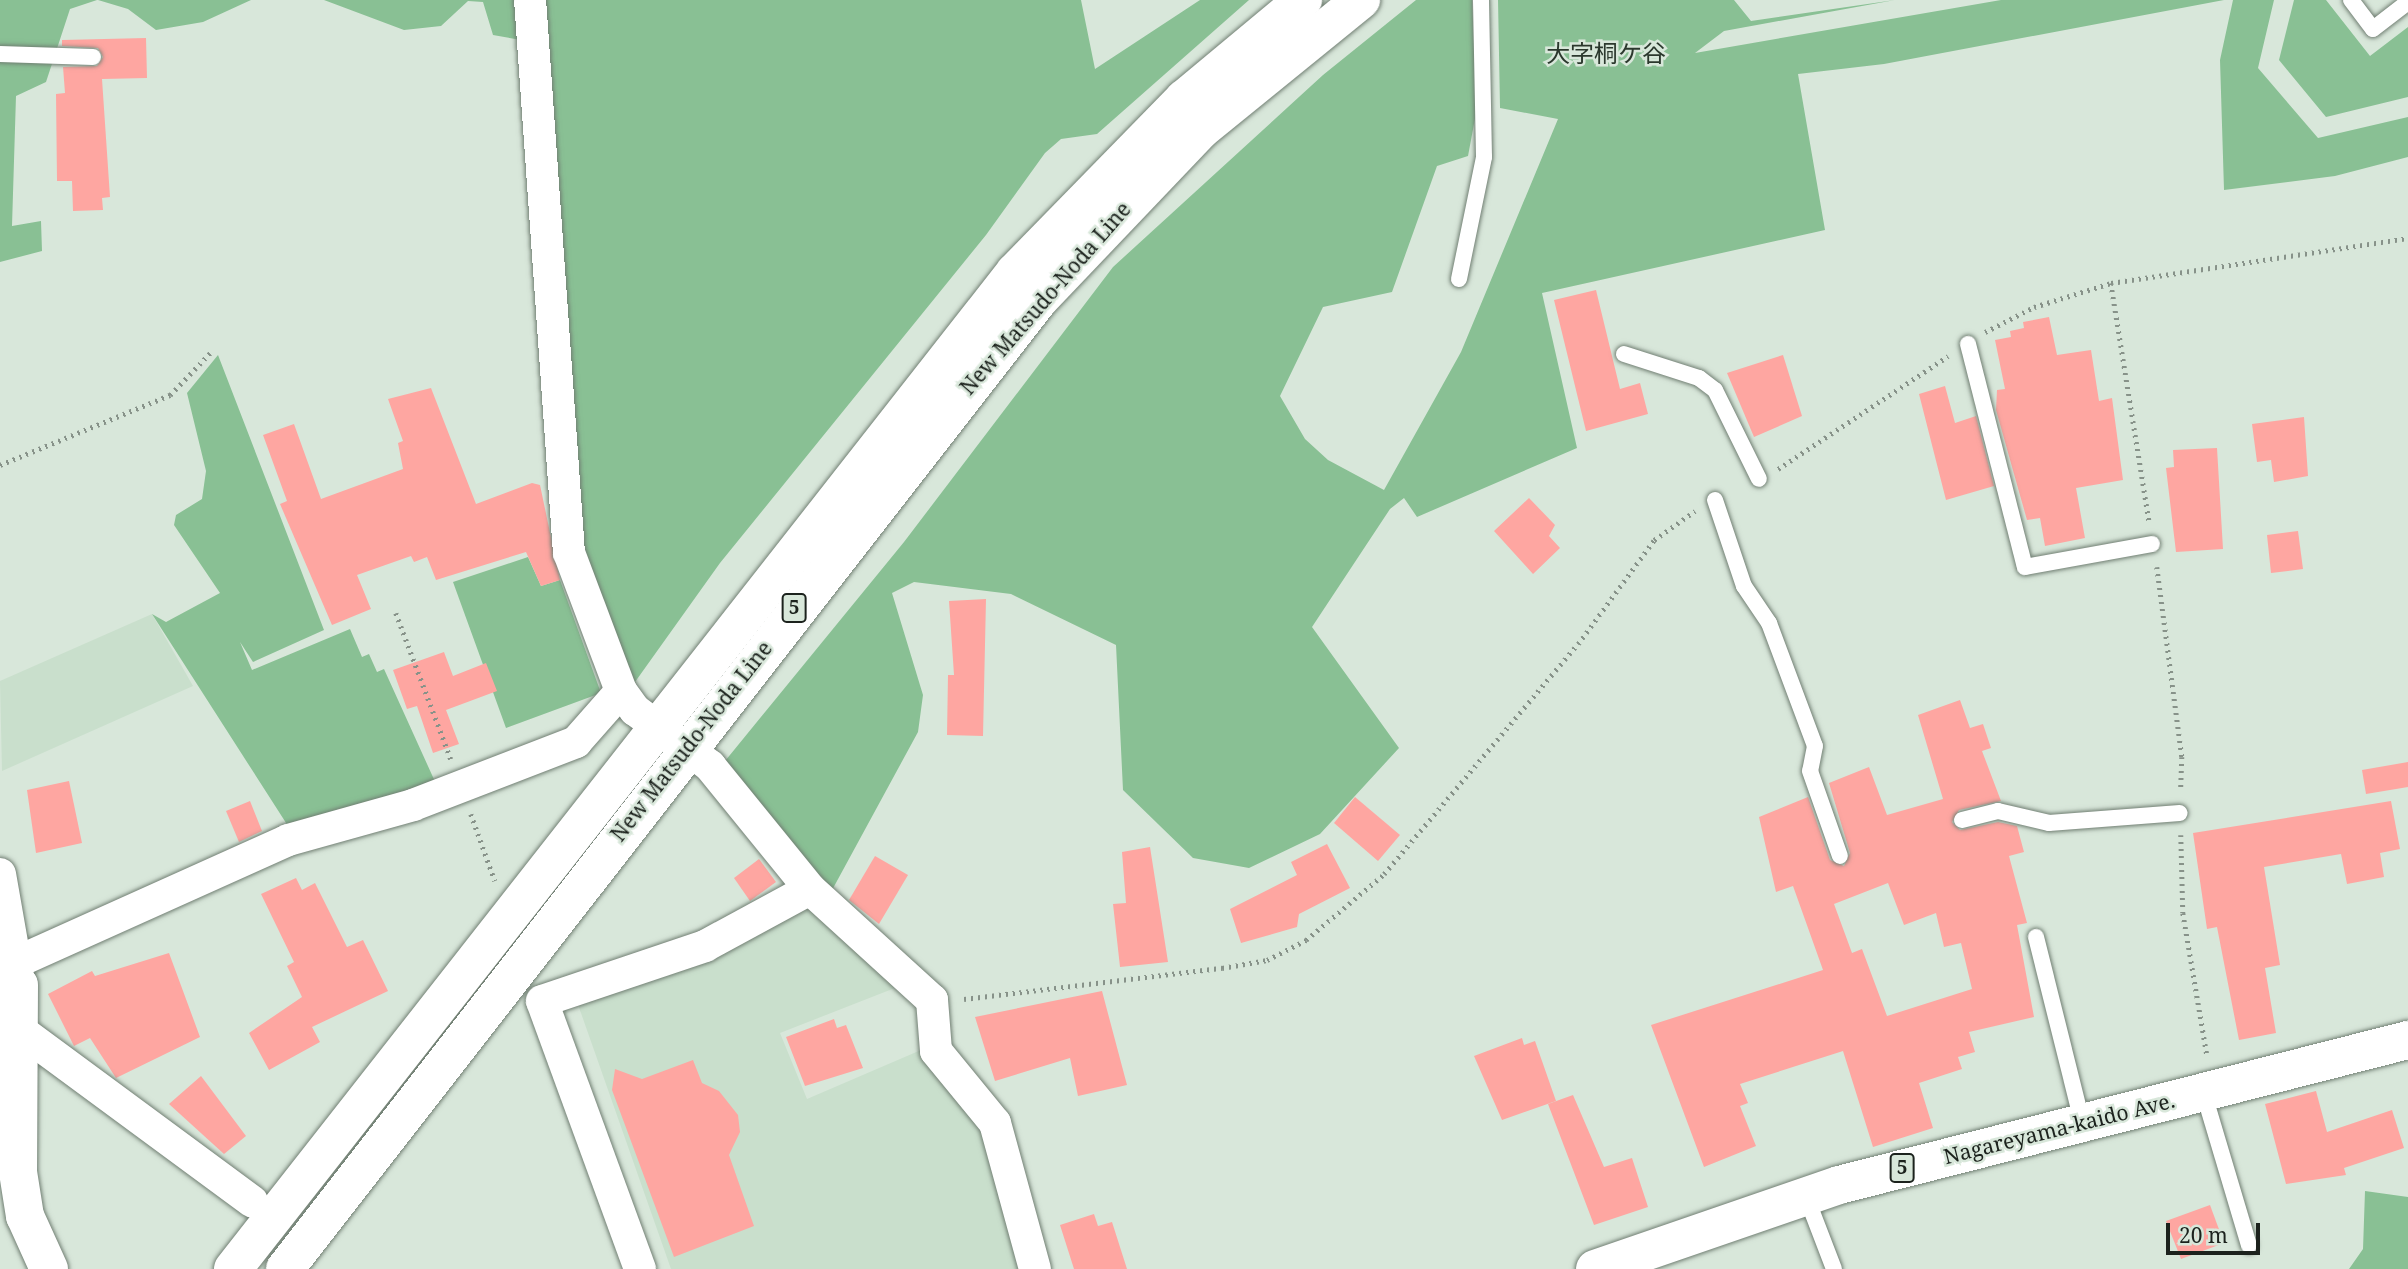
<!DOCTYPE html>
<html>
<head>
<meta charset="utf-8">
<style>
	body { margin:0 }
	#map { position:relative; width:2408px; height:1269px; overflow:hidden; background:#d8e7da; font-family:"Noto Serif","Noto Sans JP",serif }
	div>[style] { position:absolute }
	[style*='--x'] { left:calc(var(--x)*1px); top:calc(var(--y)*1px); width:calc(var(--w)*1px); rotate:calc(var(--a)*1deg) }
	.built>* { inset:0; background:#c9dfcc }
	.green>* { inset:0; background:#89c094 }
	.building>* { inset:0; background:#fea6a1 }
	.path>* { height:4.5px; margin-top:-2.25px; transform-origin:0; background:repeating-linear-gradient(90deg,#879289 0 2px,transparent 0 7px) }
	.roads { filter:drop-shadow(0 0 2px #717f73) drop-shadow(0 0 2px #717f73) }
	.lane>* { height:16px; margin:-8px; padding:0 8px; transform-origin:8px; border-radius:8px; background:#fff }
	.street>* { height:32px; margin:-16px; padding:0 16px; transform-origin:16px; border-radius:16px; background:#fff }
	.secondary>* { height:38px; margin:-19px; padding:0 19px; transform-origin:19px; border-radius:19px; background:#fff }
	.primary>* { height:38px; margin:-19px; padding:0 19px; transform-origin:19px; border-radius:19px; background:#fff }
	span { translate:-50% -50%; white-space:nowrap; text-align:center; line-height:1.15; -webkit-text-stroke:5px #d8e7da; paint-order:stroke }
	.shield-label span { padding:2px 5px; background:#d8e7da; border:2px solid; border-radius:5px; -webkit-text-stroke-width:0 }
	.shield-label { font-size:19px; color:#1c221d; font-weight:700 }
	.street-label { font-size:21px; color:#1c221d }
	.quarter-label { font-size:24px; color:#2b382d }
	.scale { position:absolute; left:2166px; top:1223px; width:94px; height:32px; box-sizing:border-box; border:4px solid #1c221d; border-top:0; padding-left:9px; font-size:21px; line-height:24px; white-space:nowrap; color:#1c221d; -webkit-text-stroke:5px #d8e7da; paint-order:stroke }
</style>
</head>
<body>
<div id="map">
	<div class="built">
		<div style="clip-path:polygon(152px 614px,193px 686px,2px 771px,0 681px)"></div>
		<div style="clip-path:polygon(794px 909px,816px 909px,900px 986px,780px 1033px,807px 1099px,921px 1050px,984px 1118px,1030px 1269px,671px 1269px,575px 996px)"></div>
	</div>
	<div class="green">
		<div style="clip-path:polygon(0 0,97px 0,70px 9px,46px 82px,16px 96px,12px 226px,41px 221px,42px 251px,0 262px)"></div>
		<div style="clip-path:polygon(98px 0,251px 0,203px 22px,156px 30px,128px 9px)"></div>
		<div style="clip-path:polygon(324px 0,519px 0,521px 40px,493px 35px,483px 2px,468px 1px,441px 26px,404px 30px)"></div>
		<div style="clip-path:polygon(537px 0,1081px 0,1095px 69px,1200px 0,1249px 0,1097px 134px,1061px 139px,1045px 153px,986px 235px,720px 563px,630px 689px,585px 565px)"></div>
		<div style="clip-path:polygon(1416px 0,1472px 0,1477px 108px,1468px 156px,1437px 166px,1392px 292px,1323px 307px,1280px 396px,1305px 439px,1328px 460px,1384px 490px,1461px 352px,1558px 119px,1500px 108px,1498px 0,1734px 0,1751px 21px,1895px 0,1724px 31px,1695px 53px,2001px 0,2224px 0,1884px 64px,1798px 74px,1825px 230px,1542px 293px,1577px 448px,1417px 517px,1404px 498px,1390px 509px,1312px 627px,1399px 748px,1320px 834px,1249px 868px,1193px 858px,1123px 790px,1116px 645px,1011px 594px,914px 582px,892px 593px,923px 695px,918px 732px,831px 892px,721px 766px,904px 542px,1113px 267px,1323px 75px)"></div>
		<div style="clip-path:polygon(2233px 0,2274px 0,2258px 68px,2318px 138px,2408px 117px,2408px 157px,2335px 176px,2224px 190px,2220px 60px)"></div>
		<div style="clip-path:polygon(2294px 0,2326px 0,2370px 56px,2408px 27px,2408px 97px,2326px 117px,2279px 60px)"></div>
		<div style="clip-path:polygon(218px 355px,324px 630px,253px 662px,240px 642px,252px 670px,350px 629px,362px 657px,369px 654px,377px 672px,384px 669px,437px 786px,288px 826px,152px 614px,166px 622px,220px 593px,174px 525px,176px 515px,202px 499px,206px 471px,187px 393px)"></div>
		<div style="clip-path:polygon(528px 557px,541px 586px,560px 580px,601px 693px,506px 728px,453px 582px)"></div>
		<div style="clip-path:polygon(2365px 1191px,2408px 1197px,2408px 1269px,2349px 1269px,2363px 1249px)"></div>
	</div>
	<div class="building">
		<div style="clip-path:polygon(146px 38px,147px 78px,102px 79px,110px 197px,102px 198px,103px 210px,73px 211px,72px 181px,57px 181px,56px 94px,65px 93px,63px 67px,97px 66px,103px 57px,98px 48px,62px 46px,62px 40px)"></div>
		<div style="clip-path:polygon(1596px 290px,1620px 389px,1640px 383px,1648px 414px,1586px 431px,1554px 300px)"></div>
		<div style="clip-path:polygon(2049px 317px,2057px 355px,2091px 350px,2099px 401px,2112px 398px,2123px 480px,2076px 488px,2085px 538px,2045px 546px,2040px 518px,2027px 520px,1996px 410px,1997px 390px,2005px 389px,1995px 340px,2011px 337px,2010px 331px,2024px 328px,2023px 322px)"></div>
		<div style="clip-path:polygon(1783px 355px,1802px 416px,1754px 437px,1727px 373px)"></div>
		<div style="clip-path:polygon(1945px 386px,1955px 423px,1976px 416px,1994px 486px,1946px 500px,1919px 394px)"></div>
		<div style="clip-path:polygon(431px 388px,476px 504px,532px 483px,540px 485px,560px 580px,541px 586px,526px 552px,436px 580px,427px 557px,414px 562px,411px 556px,357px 575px,371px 609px,332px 625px,280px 504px,287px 501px,263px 435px,294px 424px,321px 499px,403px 469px,398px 443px,403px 441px,388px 399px)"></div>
		<div style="clip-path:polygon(2304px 417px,2308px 476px,2274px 482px,2271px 460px,2257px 462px,2252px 424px)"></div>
		<div style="clip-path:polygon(2217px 448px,2223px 549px,2176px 552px,2166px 468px,2174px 467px,2173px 450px)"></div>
		<div style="clip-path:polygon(1529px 498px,1555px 525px,1549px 536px,1560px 548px,1533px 574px,1494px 531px)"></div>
		<div style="clip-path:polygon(2298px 531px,2303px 569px,2271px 573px,2267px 535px)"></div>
		<div style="clip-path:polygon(986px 599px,983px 736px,947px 735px,948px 675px,954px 675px,949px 601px)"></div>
		<div style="clip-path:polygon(444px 652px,453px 676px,486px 663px,497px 691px,446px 710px,459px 744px,433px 753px,417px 706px,407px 709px,393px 670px)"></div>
		<div style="clip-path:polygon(evenodd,1960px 700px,1970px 728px,1983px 724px,1991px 748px,1982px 751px,2001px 801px,1959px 810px,1952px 822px,1960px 830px,1998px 822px,2017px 826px,2024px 852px,2009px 856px,2027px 923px,2017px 925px,2034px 1017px,1969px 1032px,1975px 1052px,1958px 1057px,1962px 1069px,1919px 1083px,1933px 1128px,1873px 1147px,1843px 1051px,1740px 1084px,1748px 1103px,1740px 1106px,1756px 1146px,1704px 1167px,1651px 1025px,1823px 970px,1793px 886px,1776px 892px,1759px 817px,1808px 797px,1830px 860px,1844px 866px,1850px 853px,1829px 783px,1869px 767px,1887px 815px,1943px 799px,1918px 715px,1960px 700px,1888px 883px,1904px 925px,1936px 913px,1944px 947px,1961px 943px,1972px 989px,1887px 1016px,1862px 949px,1852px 953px,1834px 904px,1888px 883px)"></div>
		<div style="clip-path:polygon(2408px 762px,2408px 787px,2366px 794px,2362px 770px)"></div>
		<div style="clip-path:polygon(69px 781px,82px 843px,36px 853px,27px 790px)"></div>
		<div style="clip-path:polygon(1355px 797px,1400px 835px,1378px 861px,1334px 823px)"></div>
		<div style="clip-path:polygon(250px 801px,262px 831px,239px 842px,226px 811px)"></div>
		<div style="clip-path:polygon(2391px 801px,2400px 849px,2380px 853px,2384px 877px,2347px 884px,2341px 854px,2264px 867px,2280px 965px,2265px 968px,2276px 1033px,2239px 1040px,2217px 927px,2207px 929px,2193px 833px)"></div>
		<div style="clip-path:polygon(1327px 844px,1350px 888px,1299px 914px,1297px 927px,1241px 943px,1230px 909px,1297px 875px,1291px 862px)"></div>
		<div style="clip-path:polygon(1150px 847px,1168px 962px,1120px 967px,1113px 904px,1126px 903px,1122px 852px)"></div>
		<div style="clip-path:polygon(875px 856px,908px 875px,879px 924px,849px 900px)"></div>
		<div style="clip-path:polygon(759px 859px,776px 882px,750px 901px,734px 878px)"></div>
		<div style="clip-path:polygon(296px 878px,302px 890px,315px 883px,347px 947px,363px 940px,388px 991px,312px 1027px,320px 1042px,269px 1070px,249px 1033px,302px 997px,287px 966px,294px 962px,261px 894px)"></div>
		<div style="clip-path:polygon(169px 953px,200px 1037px,116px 1078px,90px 1038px,74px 1046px,48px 994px,92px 971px,95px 976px)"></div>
		<div style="clip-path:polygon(1102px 991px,1127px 1085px,1078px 1096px,1070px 1058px,995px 1081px,975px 1017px)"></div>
		<div style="clip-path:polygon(834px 1019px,837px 1028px,846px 1025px,863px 1068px,805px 1086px,786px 1037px)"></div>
		<div style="clip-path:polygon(1522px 1038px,1524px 1045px,1535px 1041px,1556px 1101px,1502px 1120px,1474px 1056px)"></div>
		<div style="clip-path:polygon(693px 1060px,702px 1083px,719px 1091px,738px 1115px,740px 1132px,729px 1155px,754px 1226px,674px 1257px,612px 1090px,615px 1069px,642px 1079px)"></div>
		<div style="clip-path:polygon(201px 1076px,246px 1136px,224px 1154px,169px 1104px)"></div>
		<div style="clip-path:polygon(2316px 1091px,2327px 1132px,2392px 1110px,2404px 1148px,2344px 1168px,2346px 1175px,2286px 1184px,2265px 1104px)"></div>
		<div style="clip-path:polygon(1573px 1095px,1604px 1167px,1632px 1158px,1648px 1207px,1594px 1225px,1548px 1104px)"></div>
		<div style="clip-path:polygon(2210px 1205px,2224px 1243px,2181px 1259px,2166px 1221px)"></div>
		<div style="clip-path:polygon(1094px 1214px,1098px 1226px,1112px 1222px,1127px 1269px,1074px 1269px,1060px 1225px)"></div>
	</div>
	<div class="path">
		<div style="--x:2111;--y:283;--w:241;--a:80.9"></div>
		<div style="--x:1985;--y:332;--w:55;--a:-27"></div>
		<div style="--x:2034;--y:307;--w:81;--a:-17.3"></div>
		<div style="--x:2111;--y:283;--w:300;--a:-8.6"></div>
		<div style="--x:0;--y:465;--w:184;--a:-22.4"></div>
		<div style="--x:170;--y:395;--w:58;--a:-46.4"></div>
		<div style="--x:1778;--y:469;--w:204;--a:-33.6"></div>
		<div style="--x:2157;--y:567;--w:192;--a:82.5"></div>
		<div style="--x:2182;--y:757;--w:34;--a:92"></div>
		<div style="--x:396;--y:613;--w:156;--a:69.4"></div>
		<div style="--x:471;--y:814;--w:71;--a:70.3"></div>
		<div style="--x:2181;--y:835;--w:78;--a:88.5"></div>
		<div style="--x:2183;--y:913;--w:144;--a:80.4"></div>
		<div style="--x:964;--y:999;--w:260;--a:-6.9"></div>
		<div style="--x:1222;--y:968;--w:46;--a:-10.1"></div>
		<div style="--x:1267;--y:960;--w:44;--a:-27.1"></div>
		<div style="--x:1306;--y:940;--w:102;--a:-40.2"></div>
		<div style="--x:1384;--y:874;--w:301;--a:-49.9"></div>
		<div style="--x:1578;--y:644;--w:129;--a:-53.8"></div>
		<div style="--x:1654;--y:540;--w:50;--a:-35.3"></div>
	</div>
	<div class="roads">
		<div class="lane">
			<div style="--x:2351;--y:0;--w:36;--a:53"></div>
			<div style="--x:2373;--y:29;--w:44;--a:-37.6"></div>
			<div style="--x:0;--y:54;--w:93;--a:1.8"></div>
			<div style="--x:1459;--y:279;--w:125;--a:-78.4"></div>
			<div style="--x:1484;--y:157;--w:157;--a:-91.1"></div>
			<div style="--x:1968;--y:344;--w:230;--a:75.7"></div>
			<div style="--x:2025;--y:567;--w:129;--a:-10.3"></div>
			<div style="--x:1624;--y:354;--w:79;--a:17.7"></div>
			<div style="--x:1699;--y:378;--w:20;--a:37"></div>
			<div style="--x:1715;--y:390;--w:99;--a:63.7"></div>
			<div style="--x:1715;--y:500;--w:91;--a:71.4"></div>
			<div style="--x:1744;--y:586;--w:45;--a:56"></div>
			<div style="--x:1769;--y:623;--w:131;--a:69.5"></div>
			<div style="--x:1815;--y:746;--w:25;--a:101"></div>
			<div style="--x:1810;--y:771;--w:90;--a:70.6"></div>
			<div style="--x:1962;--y:820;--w:37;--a:-14"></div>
			<div style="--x:1998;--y:811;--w:52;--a:13.2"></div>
			<div style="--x:2049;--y:823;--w:131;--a:-4.4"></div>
			<div style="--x:2036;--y:937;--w:191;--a:76"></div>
			<div style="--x:2203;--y:1091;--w:161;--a:73.4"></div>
			<div style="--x:1806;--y:1196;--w:78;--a:69"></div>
		</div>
		<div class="street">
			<div style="--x:621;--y:691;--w:24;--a:54"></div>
			<div style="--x:635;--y:710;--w:94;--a:36.7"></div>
			<div style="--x:710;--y:766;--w:159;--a:50.9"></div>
			<div style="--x:810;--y:889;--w:165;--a:42.3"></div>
			<div style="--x:932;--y:1000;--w:51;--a:85.5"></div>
			<div style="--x:936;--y:1051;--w:93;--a:50.7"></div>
			<div style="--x:995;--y:1123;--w:151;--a:74.7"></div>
			<div style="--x:0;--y:874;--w:111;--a:80.1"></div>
			<div style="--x:17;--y:962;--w:297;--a:-24.2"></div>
			<div style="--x:288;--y:840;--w:130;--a:-15.6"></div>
			<div style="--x:413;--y:805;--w:175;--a:-21.1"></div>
			<div style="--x:576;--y:742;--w:68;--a:-48.6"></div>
			<div style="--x:621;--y:691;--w:147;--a:-110.6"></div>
			<div style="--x:569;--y:553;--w:554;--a:-94.03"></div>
			<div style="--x:21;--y:1031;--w:287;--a:36.4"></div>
			<div style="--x:640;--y:1269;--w:285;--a:-110.1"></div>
			<div style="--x:542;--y:1001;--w:172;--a:-18.6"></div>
			<div style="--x:705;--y:946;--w:119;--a:-28.5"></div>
		</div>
		<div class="secondary">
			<div style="--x:0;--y:981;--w:19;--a:12"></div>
			<div style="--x:19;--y:985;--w:187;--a:90.3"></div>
			<div style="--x:18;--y:1172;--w:45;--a:81"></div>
			<div style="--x:25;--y:1216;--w:58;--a:65.6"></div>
		</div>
		<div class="primary">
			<div style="--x:233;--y:1269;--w:1267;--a:-51.89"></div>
			<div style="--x:1015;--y:272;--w:242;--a:-45.7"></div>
			<div style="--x:1184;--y:99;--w:155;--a:-39.8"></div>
			<div style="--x:285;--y:1269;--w:1226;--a:-52.12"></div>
			<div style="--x:1038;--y:301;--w:238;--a:-46.4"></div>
			<div style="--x:1202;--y:129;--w:205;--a:-39.1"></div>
			<div style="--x:1595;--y:1269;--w:258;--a:-19"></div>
			<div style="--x:1839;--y:1185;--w:587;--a:-14.3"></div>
		</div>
	</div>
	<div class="shield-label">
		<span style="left:794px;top:608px">5</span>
		<span style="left:1902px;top:1168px">5</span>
	</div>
	<div class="street-label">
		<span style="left:1045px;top:298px;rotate:-49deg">New Matsudo-Noda Line</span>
		<span style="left:691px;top:741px;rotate:-52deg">New Matsudo-Noda Line</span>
		<span style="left:2059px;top:1128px;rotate:-14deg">Nagareyama-kaido Ave.</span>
	</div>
	<div class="quarter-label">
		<span style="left:1606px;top:53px">大字桐ケ谷</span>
	</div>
	<div class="scale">20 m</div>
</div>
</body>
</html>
